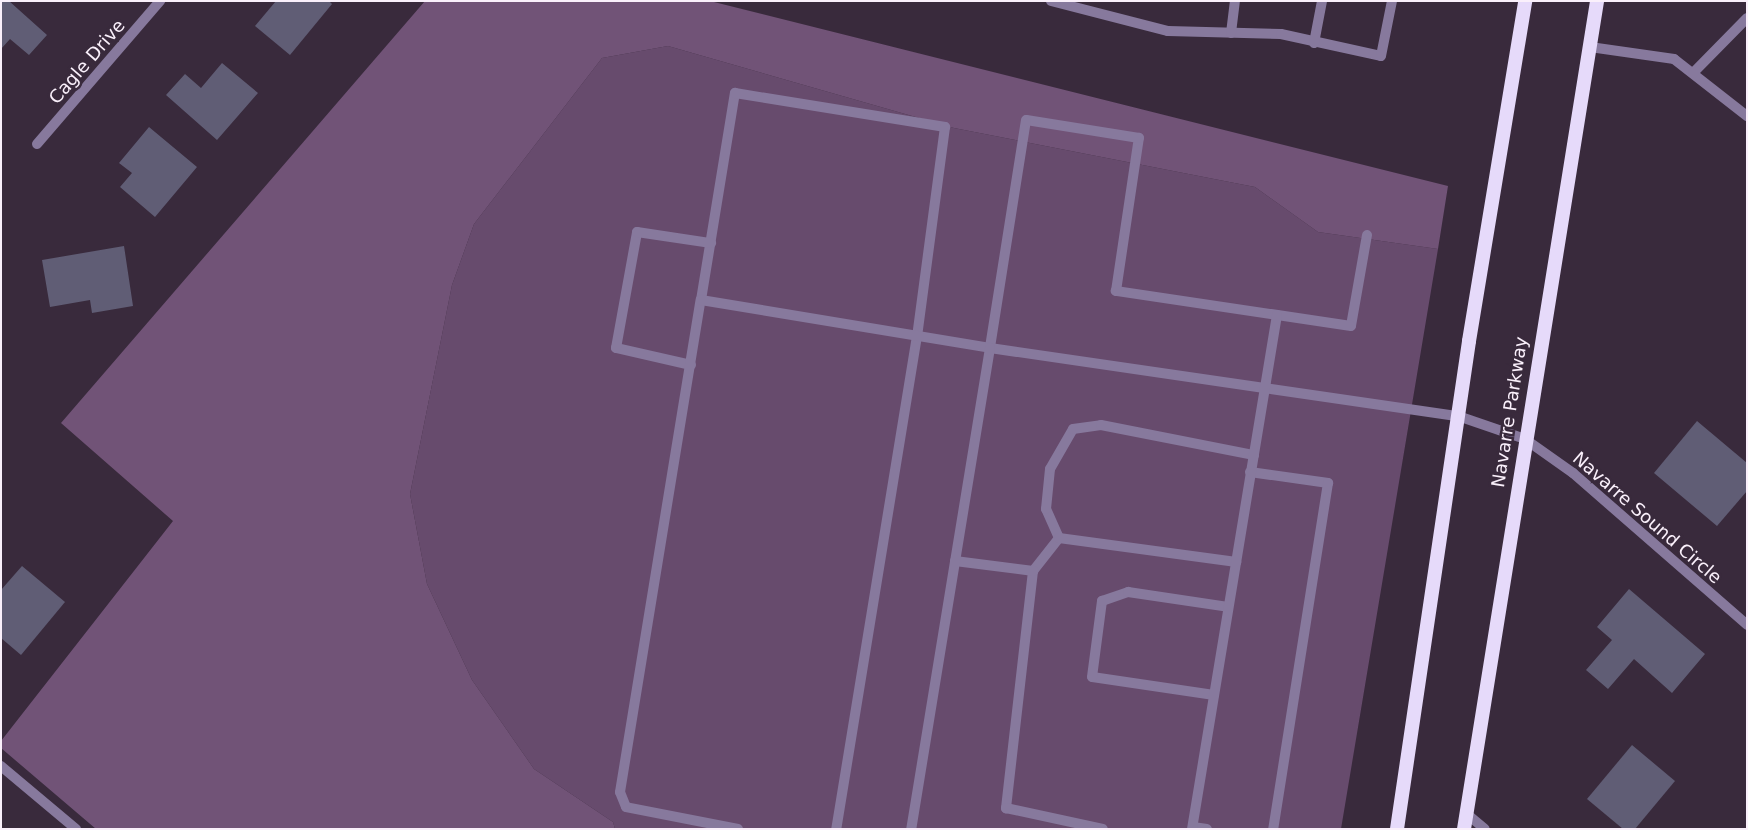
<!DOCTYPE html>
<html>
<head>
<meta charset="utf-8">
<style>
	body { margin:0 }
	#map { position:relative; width:1748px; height:830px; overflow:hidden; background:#392a3c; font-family:"DejaVu Sans",sans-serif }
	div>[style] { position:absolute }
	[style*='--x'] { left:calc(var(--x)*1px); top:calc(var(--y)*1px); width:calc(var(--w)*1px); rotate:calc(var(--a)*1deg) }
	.green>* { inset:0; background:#674b6d }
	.forest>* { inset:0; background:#715377 }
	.building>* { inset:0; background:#605d75 }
	.service>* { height:10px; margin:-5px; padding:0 5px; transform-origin:5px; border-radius:5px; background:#87799d }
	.minor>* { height:10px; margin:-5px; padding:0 5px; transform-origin:5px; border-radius:5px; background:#87799d }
	.tertiary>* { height:10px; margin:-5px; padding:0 5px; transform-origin:5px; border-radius:5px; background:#87799d }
	.trunk>* { height:14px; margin:-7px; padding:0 7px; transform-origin:7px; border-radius:7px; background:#e6dafa }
	span { translate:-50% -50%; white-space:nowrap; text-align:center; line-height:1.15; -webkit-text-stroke:5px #392a3c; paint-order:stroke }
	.street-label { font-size:18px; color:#faf0fb }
	.frame { position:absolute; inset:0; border:2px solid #faf0fb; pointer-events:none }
</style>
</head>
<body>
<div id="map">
	<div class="green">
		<div style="clip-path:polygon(668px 46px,954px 128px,1255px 187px,1318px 232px,1438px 249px,1341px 829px,615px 829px,613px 822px,534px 769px,472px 680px,427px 584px,410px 494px,452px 285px,474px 224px,602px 58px)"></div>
	</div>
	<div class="forest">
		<div style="clip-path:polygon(425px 1px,710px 1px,1448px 186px,1438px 249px,1318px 232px,1255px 187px,954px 128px,668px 46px,602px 58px,474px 224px,452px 285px,410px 494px,427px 584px,472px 680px,534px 769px,613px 822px,615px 829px,96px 829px,1px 748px,1px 741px,173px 521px,61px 423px)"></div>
	</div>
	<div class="building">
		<div style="clip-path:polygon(1px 1px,9px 1px,47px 35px,29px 55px,10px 39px,1px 49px)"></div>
		<div style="clip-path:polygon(276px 1px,329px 1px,332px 4px,290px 55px,255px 26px)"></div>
		<div style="clip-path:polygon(222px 63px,258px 93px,217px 140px,166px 95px,185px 74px,201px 88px)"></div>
		<div style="clip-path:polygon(149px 127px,197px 167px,155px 217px,120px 187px,132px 173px,119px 163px)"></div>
		<div style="clip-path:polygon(124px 246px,133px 306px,92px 313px,90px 300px,50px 307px,42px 260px)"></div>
		<div style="clip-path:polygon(1697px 421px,1747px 463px,1747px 491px,1717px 526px,1654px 473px)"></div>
		<div style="clip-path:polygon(22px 566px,65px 602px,21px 655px,1px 638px,1px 590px)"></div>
		<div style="clip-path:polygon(1629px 589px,1705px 654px,1672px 693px,1634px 659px,1608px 689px,1586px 670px,1612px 640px,1597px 627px)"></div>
		<div style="clip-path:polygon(1632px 745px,1675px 781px,1635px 829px,1623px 829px,1587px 799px)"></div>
	</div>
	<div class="service">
		<div style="--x:1051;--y:1;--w:121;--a:14.4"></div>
		<div style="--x:1168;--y:31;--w:113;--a:1.5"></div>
		<div style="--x:1281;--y:34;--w:102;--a:12.4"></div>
		<div style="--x:1381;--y:56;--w:56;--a:-78.7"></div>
		<div style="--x:1231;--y:33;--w:32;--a:-83"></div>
		<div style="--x:1314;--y:43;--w:43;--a:-79.2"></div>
		<div style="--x:1590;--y:47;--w:85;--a:8.1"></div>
		<div style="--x:1674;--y:59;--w:93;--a:38"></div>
		<div style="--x:1693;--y:73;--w:77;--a:-45.5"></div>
		<div style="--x:1367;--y:235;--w:92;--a:100"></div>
		<div style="--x:1351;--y:326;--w:238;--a:-171.5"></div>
		<div style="--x:1116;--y:291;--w:155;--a:-81.5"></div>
		<div style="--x:1139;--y:138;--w:114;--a:-170.9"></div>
		<div style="--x:1026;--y:120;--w:231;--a:99"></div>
		<div style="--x:990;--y:348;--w:473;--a:8.3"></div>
		<div style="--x:1458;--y:416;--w:71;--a:18.9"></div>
		<div style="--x:701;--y:300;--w:210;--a:-80.7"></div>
		<div style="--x:735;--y:93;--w:213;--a:9.2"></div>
		<div style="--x:945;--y:127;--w:211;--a:97.6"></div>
		<div style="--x:917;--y:336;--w:500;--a:99.3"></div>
		<div style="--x:691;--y:365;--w:77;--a:-167.2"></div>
		<div style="--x:616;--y:348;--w:118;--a:-79.7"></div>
		<div style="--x:637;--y:232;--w:75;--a:8.5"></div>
		<div style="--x:1250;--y:472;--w:79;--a:8"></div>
		<div style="--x:1328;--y:483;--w:350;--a:99"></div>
		<div style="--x:1059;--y:538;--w:42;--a:128.2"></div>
		<div style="--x:1033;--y:571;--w:239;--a:96.5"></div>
		<div style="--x:1006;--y:808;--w:99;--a:12.2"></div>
		<div style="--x:1059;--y:538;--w:32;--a:-114"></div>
		<div style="--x:1046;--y:509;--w:40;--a:-84.3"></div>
		<div style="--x:1050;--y:469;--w:46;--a:-60.1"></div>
		<div style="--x:1073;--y:429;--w:28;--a:-8"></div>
		<div style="--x:1101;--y:425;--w:156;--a:11.1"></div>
		<div style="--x:1059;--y:538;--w:179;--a:7.7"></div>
		<div style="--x:955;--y:561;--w:79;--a:7.3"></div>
		<div style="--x:1214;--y:695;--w:123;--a:-171.6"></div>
		<div style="--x:1092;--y:677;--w:77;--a:-82.5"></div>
		<div style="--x:1102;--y:601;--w:28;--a:-19"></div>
		<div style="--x:1128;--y:592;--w:101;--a:8.5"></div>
		<div style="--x:1193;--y:827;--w:14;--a:8"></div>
		<div style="--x:738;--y:829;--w:114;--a:-168.9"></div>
		<div style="--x:626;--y:807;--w:16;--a:-112"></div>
		<div style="--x:620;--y:792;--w:499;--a:-80.7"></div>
		<div style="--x:701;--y:300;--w:293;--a:9.4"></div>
		<div style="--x:990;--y:348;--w:487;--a:99.3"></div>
		<div style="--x:1192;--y:829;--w:521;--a:-80.61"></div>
	</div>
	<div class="minor">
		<div style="--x:37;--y:144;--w:189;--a:-49.3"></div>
		<div style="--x:1525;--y:439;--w:59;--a:35.3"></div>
		<div style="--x:1573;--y:473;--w:231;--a:41.1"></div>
		<div style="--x:1467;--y:814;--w:23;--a:40"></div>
	</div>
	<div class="tertiary">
		<div style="--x:1;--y:766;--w:98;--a:40"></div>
	</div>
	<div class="trunk">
		<div style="--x:1397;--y:829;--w:493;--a:-81.6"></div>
		<div style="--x:1469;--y:341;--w:345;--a:-80.6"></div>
		<div style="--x:1464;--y:829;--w:839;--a:-80.87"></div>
	</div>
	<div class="street-label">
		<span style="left:87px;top:62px;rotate:-49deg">Cagle Drive</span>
		<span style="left:1510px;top:412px;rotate:-81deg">Navarre Parkway</span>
		<span style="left:1647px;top:518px;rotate:41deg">Navarre Sound Circle</span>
	</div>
	<div class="frame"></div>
</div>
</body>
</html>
